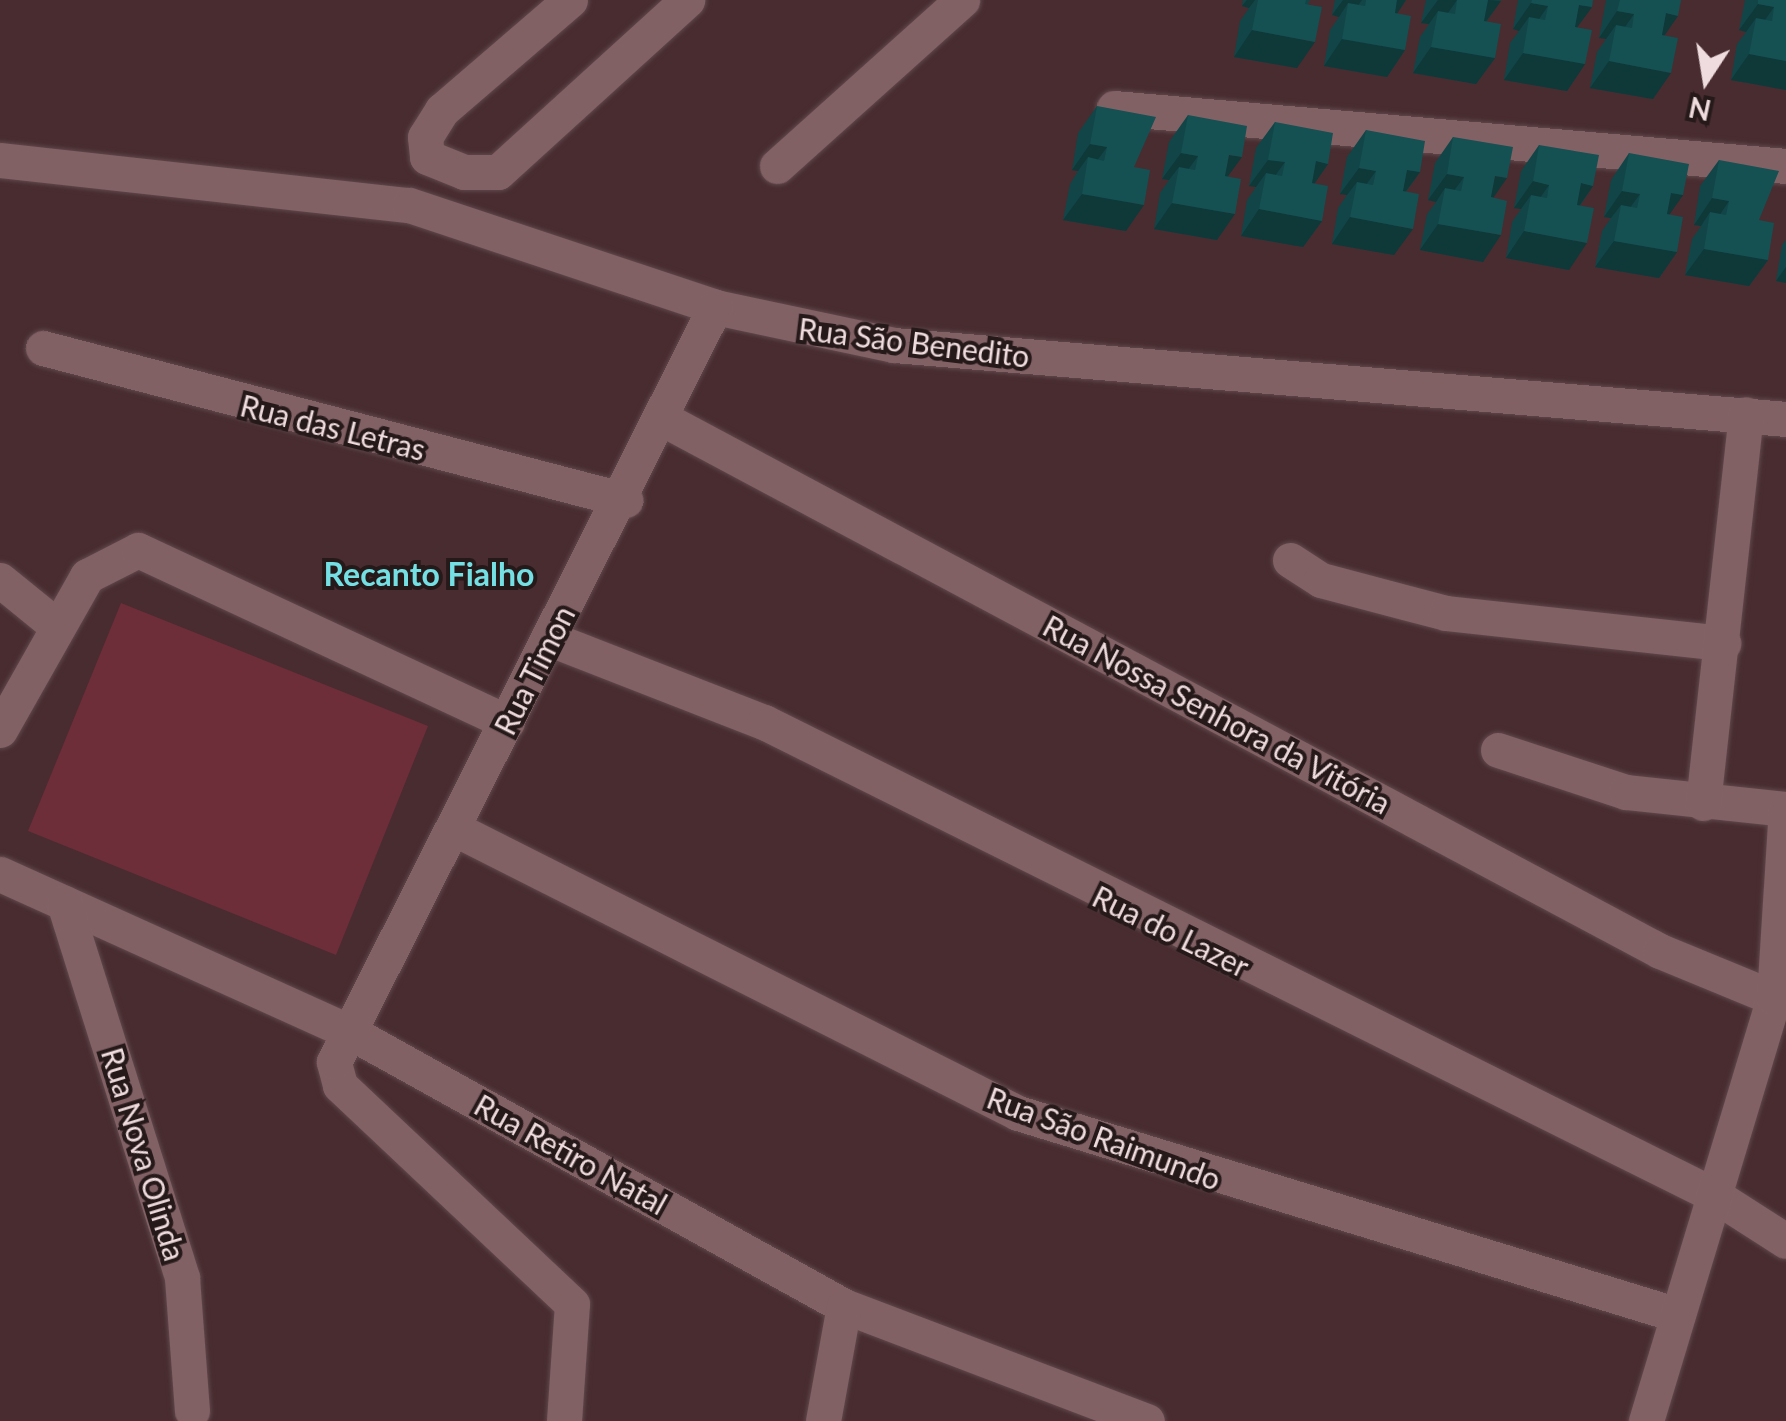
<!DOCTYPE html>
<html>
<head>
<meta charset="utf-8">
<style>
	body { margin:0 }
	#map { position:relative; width:1786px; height:1421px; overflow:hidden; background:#482c30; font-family:Lato,sans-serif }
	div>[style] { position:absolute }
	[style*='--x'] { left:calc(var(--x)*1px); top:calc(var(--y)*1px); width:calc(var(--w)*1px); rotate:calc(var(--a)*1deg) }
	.green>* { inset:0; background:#6d2d39 }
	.roads { filter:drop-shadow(0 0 2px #5f484b) drop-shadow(0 0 2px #5f484b) }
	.minor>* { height:35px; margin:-17.5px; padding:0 17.5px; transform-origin:17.5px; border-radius:17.5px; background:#826165 }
	.wall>* { inset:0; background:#124547 }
	.shaded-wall>* { inset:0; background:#0f3839 }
	.building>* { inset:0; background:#155052 }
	span { translate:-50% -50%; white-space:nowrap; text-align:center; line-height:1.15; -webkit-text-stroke:8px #26191a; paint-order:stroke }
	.street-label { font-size:30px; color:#efdcde }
	.neighbourhood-label { font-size:32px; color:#74e0e4; font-weight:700 }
	.north { position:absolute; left:1656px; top:30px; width:100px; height:100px; -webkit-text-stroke:8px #26191a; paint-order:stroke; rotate:192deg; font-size:28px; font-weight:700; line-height:40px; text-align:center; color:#efdcde }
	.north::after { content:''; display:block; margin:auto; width:35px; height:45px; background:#efdcde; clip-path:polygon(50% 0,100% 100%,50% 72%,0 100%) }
</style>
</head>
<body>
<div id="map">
	<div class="green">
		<div style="clip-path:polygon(121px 603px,428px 726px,336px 955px,28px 831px)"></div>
	</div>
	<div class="roads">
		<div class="minor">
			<div style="--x:570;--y:0;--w:169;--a:139.3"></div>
			<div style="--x:442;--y:110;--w:32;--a:122"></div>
			<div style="--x:425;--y:137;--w:20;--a:84"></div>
			<div style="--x:427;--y:157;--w:40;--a:22"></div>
			<div style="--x:464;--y:172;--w:34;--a:0"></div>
			<div style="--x:498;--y:172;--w:256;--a:-42.3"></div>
			<div style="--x:1114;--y:108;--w:674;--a:4.93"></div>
			<div style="--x:0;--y:160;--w:411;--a:6.3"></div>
			<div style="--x:409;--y:205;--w:323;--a:18.4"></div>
			<div style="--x:715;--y:307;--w:183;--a:12"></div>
			<div style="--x:894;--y:345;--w:895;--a:4.74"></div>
			<div style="--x:777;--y:166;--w:249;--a:-41.9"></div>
			<div style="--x:43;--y:348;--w:602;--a:14.64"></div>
			<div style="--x:665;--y:420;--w:1128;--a:28.09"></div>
			<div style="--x:1660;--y:951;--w:123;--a:22.4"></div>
			<div style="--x:1290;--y:560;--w:37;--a:33"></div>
			<div style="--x:1321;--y:580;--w:129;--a:14.8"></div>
			<div style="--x:1446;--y:613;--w:279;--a:6.2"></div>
			<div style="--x:0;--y:580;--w:68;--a:39.1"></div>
			<div style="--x:548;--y:638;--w:232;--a:21.3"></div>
			<div style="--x:764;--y:722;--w:1061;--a:26.47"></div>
			<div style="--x:1714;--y:1195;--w:85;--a:32.6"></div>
			<div style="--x:0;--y:730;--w:177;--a:-60.5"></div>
			<div style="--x:87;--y:576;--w:57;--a:-27"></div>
			<div style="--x:138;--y:550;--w:407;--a:25"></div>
			<div style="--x:1498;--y:750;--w:135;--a:18.2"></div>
			<div style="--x:1626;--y:792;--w:161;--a:6.1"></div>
			<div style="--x:1703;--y:803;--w:391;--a:-83.7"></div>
			<div style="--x:453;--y:828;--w:633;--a:26.77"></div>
			<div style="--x:1018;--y:1113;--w:690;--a:17.02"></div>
			<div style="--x:0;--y:874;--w:384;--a:24.3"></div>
			<div style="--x:350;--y:1032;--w:565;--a:29.02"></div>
			<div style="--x:844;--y:1306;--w:324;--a:20.8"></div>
			<div style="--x:64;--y:903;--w:393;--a:72.5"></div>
			<div style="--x:182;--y:1278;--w:133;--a:85.7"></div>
			<div style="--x:564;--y:1421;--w:117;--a:-86.1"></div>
			<div style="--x:572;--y:1304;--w:319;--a:-136.7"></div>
			<div style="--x:340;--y:1085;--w:24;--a:-105"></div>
			<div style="--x:334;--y:1062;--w:846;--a:-63.22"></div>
			<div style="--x:823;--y:1421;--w:117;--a:-79.7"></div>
			<div style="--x:1646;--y:1421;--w:442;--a:-73.2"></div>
			<div style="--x:1774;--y:998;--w:189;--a:-86.4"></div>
		</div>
	</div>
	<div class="wall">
		<div style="clip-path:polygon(1243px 0,1310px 0,1308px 4px,1297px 68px,1234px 57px,1240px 21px,1249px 8px,1242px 6px)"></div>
		<div style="clip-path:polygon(1335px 0,1406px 0,1397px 13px,1405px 50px,1387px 77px,1324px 66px,1330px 30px,1339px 17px,1332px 15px)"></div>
		<div style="clip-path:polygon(1426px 0,1501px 0,1487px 21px,1495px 58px,1476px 84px,1413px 73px,1420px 37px,1429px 24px,1421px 23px)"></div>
		<div style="clip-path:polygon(1518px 0,1593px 0,1592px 7px,1577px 27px,1585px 64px,1567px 91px,1504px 80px,1510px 43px,1519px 31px,1513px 29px)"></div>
		<div style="clip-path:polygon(1606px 0,1681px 0,1664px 35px,1653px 99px,1590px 88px,1597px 52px,1606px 39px,1599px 38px)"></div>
		<div style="clip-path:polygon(1745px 0,1786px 0,1786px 90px,1731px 80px,1737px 44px,1746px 32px,1739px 30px)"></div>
		<div style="clip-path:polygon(1097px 106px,1134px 167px,1126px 231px,1063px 220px,1070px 184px,1078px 171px,1072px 170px,1078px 133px)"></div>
		<div style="clip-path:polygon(1188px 115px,1228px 176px,1217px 240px,1154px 229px,1160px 193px,1169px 180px,1162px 179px,1169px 142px)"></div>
		<div style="clip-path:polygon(1275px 122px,1328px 164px,1314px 184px,1322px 221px,1303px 247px,1241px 236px,1247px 200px,1256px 187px,1249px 186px,1256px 148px)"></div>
		<div style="clip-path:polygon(1366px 130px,1420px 172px,1406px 192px,1394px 255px,1332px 244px,1338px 208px,1347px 195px,1340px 194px,1347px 157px)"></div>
		<div style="clip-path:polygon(1453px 137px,1493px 198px,1483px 262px,1420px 250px,1427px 214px,1436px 202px,1428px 200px,1435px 163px)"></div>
		<div style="clip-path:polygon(1539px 145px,1593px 186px,1580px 206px,1569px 270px,1506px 258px,1512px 222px,1521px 209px,1514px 208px,1521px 171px)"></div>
		<div style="clip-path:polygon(1629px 153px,1683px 195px,1669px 214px,1677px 252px,1659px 278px,1595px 267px,1602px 231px,1611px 218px,1604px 217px,1611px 180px)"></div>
		<div style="clip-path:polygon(1719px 160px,1759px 220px,1768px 260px,1749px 286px,1685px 275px,1692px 239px,1701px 226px,1694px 225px,1700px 186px)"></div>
		<div style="clip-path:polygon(1786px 240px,1786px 283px,1776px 281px,1782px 245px)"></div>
	</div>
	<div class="shaded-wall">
		<div style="clip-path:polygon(1247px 0,1255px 0,1249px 8px,1242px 6px)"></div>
		<div style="clip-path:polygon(1343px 0,1362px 0,1349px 18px,1348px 3px,1339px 17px,1332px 15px)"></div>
		<div style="clip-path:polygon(1393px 0,1406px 0,1393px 20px)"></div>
		<div style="clip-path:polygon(1438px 0,1457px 0,1439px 26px,1438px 11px,1429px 24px,1421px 23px)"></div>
		<div style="clip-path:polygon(1488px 0,1501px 1px,1482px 27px)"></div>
		<div style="clip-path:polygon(1531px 3px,1548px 6px,1530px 32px,1529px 17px,1519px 31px,1513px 29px)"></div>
		<div style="clip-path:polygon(1758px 4px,1774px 7px,1756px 33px,1756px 18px,1746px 32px,1739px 30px)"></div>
		<div style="clip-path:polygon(1579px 5px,1592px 7px,1573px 33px)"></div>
		<div style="clip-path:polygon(1617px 11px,1634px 14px,1616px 40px,1616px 25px,1606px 39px,1599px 38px)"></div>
		<div style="clip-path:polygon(1666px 13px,1678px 16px,1660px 42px)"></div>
		<div style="clip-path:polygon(1252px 30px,1315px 42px,1297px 68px,1234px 57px)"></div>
		<div style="clip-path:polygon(1342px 39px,1405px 50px,1387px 77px,1324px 66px)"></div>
		<div style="clip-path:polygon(1431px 47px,1495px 58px,1476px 84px,1413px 73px)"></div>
		<div style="clip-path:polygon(1523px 53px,1585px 64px,1567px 91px,1504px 80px)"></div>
		<div style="clip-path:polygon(1749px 54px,1786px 61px,1786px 90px,1731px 80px)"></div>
		<div style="clip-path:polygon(1609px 61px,1671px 73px,1653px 99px,1590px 88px)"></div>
		<div style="clip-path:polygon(1090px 144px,1107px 147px,1088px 173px,1088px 157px,1078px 171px,1072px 170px)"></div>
		<div style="clip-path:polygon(1181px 153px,1198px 156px,1179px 182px,1179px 167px,1169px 180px,1162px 179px)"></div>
		<div style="clip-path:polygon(1229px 155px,1242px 157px,1223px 183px)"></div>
		<div style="clip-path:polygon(1268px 160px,1285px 162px,1266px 188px,1266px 173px,1256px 187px,1249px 186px)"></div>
		<div style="clip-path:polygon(1316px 161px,1328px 164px,1310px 190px)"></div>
		<div style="clip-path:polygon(1359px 168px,1376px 171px,1357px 197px,1357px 182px,1347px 195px,1340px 194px)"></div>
		<div style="clip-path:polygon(1407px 170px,1420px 172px,1401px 198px)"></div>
		<div style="clip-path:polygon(1447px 174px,1464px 177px,1445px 203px,1445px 188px,1436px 202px,1428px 200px)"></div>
		<div style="clip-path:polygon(1495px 176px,1507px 178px,1489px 204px)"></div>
		<div style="clip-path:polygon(1533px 181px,1549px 185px,1531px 211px,1531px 195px,1521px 209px,1514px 208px)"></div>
		<div style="clip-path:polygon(1581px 183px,1593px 186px,1575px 212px)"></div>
		<div style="clip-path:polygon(1622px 191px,1640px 194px,1621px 220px,1621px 205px,1611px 218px,1604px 217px)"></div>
		<div style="clip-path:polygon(1671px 193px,1683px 195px,1665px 221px)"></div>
		<div style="clip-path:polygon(1082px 194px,1144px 205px,1126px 231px,1063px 220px)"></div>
		<div style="clip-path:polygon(1712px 198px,1729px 201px,1711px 228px,1710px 212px,1701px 226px,1694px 225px)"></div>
		<div style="clip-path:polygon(1172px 203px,1235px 214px,1217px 240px,1154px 229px)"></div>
		<div style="clip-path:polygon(1259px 209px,1322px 221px,1303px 247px,1241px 236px)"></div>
		<div style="clip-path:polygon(1350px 217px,1413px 229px,1394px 255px,1332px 244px)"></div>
		<div style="clip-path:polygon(1438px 224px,1501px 235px,1483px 262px,1420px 250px)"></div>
		<div style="clip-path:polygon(1524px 231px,1587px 243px,1569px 270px,1506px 258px)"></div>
		<div style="clip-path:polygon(1614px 241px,1677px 252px,1659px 278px,1595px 267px)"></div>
		<div style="clip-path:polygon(1704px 249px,1768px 260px,1749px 286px,1685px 275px)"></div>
		<div style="clip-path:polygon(1786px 267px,1786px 283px,1776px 281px)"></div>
	</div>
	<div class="building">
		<div style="clip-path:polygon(1258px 0,1306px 0,1305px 4px,1322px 7px,1315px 42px,1252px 30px)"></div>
		<div style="clip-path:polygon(1366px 0,1397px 0,1395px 13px,1411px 16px,1405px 50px,1342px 39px,1348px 3px,1365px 6px)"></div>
		<div style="clip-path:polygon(1457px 0,1488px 0,1484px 21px,1501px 24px,1495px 58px,1431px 47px,1438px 11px,1455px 14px)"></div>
		<div style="clip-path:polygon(1532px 0,1593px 0,1592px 7px,1579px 5px,1575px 27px,1592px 30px,1585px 64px,1523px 53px,1529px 17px,1545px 20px,1548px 6px,1531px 3px)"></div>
		<div style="clip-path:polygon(1620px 0,1681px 0,1678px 16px,1666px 13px,1662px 35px,1678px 38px,1671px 73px,1609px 61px,1616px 25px,1632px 28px,1634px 14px,1617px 11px)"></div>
		<div style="clip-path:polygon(1758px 0,1786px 0,1786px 61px,1749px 54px,1756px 18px,1772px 21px,1774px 7px,1758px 4px)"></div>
		<div style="clip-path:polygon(1097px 106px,1156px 117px,1134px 167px,1150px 170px,1144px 205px,1082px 194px,1088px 157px,1104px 161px,1107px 147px,1090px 144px)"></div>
		<div style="clip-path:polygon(1188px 115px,1247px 126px,1242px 157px,1229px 155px,1225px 176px,1241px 179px,1235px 214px,1172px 203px,1179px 167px,1195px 170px,1198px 156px,1181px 153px)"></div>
		<div style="clip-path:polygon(1275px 122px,1333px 133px,1328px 164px,1316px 161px,1312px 183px,1328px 186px,1322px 221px,1259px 209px,1266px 173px,1282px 176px,1285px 162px,1268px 160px)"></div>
		<div style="clip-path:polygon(1366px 130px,1425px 141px,1420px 172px,1407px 170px,1403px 191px,1419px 194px,1413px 229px,1350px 217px,1357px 182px,1373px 185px,1376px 171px,1359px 168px)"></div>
		<div style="clip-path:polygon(1453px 137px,1513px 147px,1507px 178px,1495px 176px,1491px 197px,1507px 201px,1501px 235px,1438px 224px,1445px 188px,1461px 191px,1464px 177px,1447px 174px)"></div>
		<div style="clip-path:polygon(1539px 145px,1599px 155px,1593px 186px,1581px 183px,1577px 205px,1594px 208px,1587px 243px,1524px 231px,1531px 195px,1547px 198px,1549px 185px,1533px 181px)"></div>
		<div style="clip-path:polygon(1629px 153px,1689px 164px,1683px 195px,1671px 193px,1667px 214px,1683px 217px,1677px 252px,1614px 241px,1621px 205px,1637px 208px,1640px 194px,1622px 191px)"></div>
		<div style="clip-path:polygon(1719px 160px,1779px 171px,1759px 220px,1774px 223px,1768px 260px,1704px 249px,1710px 212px,1726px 215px,1729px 201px,1712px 198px)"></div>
	</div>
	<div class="street-label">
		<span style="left:914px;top:342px;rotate:7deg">Rua São Benedito</span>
		<span style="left:333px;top:427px;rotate:14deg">Rua das Letras</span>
		<span style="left:534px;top:670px;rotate:-63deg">Rua Timon</span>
		<span style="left:1217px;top:714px;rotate:28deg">Rua Nossa Senhora da Vitória</span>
		<span style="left:1171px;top:931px;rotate:26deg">Rua do Lazer</span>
		<span style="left:1104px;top:1138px;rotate:20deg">Rua São Raimundo</span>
		<span style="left:144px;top:1154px;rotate:73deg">Rua Nova Olinda</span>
		<span style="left:571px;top:1154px;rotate:29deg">Rua Retiro Natal</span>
	</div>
	<div class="neighbourhood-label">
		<span style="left:429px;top:574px">Recanto Fialho</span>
	</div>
	<div class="north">N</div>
</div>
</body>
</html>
